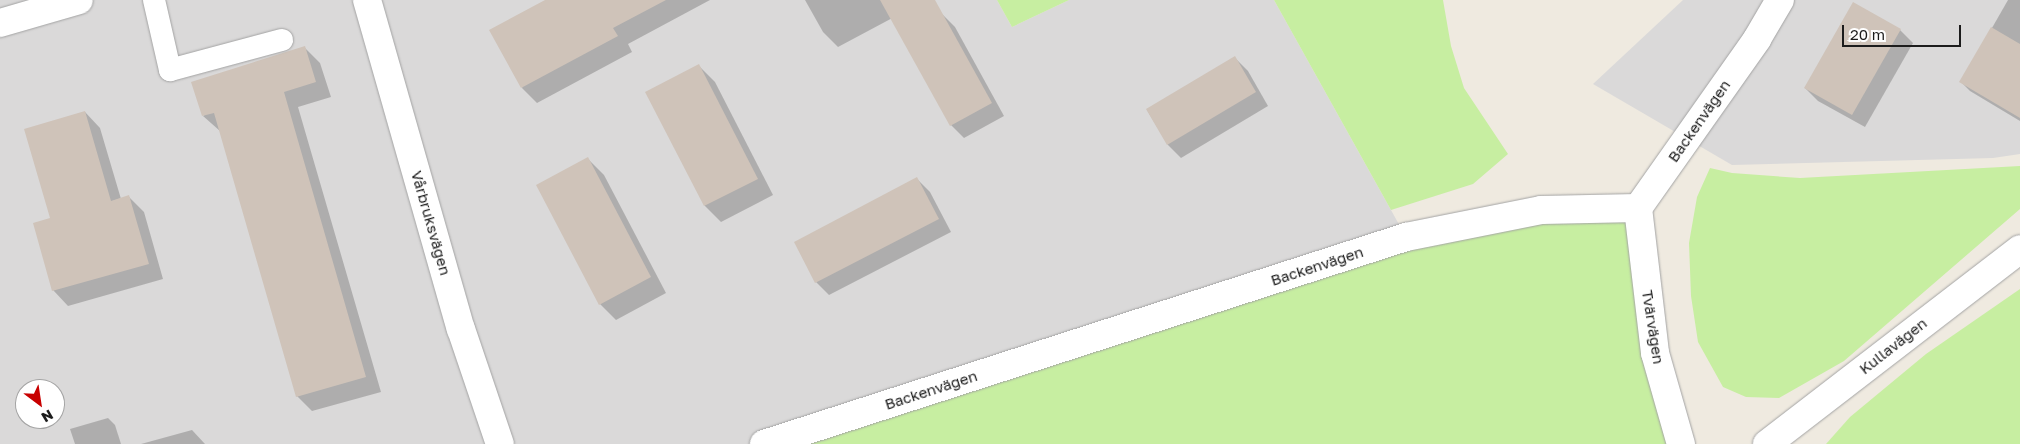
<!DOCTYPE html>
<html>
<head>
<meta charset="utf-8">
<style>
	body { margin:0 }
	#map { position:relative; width:2020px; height:444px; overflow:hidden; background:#efeae0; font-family:"Golos Text",sans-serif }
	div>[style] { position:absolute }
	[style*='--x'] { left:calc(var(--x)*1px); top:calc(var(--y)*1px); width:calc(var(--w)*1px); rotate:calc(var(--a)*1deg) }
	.residential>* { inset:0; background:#dad9d9 }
	.grass>* { inset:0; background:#c7eea1 }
	.shadow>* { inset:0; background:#0003 }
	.building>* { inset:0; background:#cfc3b9 }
	.roads { filter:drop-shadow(0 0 1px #a3a3a3) drop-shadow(0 0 1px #a3a3a3) }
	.service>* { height:22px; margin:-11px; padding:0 11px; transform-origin:11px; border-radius:11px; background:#fff }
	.minor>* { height:28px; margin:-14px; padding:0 14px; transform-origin:14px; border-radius:14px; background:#fff }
	.tertiary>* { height:28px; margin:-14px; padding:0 14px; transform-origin:14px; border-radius:14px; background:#fff }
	span { translate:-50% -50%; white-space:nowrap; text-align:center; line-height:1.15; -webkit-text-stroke:5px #fff; paint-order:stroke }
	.street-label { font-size:15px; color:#1c1c1c }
	.north { position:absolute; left:15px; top:379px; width:50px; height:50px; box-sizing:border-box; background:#fff; border:1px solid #a4a4a4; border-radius:50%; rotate:149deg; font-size:14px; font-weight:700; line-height:20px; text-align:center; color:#1c1c1c }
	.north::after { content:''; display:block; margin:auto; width:18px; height:22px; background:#c80000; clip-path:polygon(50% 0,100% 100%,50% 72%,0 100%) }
	.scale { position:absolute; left:1842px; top:25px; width:119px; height:22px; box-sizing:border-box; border:2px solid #1c1c1c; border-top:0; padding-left:6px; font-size:15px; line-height:18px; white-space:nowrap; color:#1c1c1c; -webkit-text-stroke:4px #fff; paint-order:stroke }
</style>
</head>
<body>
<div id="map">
	<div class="residential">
		<div style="clip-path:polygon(evenodd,0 0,997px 0,1012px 27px,1069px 0,1274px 0,1406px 237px,764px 444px,0 444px,0 0,25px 389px,55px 389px,55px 419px,25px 419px,25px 389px)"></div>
		<div style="clip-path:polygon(1683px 0,2020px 0,2020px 154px,1993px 158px,1732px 165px,1593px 84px)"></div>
	</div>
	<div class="grass">
		<div style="clip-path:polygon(997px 0,1069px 0,1012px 27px)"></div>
		<div style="clip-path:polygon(1274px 0,1443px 0,1451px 46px,1464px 88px,1508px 154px,1473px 184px,1391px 210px)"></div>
		<div style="clip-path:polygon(2020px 166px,2020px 209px,1844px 361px,1779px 398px,1746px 397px,1723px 387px,1698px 342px,1691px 296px,1689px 243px,1697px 197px,1710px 168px,1732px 173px,1800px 178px)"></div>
		<div style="clip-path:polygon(1638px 208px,1681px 444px,764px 444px,1406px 237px)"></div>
		<div style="clip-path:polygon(2020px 289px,2020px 444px,1826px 444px,1850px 417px,1926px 354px)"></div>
	</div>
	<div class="shadow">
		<div style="clip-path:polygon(547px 0,710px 0,628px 44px,632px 52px,537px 103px,522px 88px)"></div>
		<div style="clip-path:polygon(805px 0,890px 0,898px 15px,838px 47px,823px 32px)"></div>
		<div style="clip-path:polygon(2008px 0,2020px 0,2020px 121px,1970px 91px,1961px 82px)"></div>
		<div style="clip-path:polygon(1853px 4px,1900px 30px,1913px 43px,1865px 127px,1818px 101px,1805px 88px)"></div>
		<div style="clip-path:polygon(942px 14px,955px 27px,1004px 116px,964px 138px,951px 125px)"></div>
		<div style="clip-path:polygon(305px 48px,320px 63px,331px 97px,298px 107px,381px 392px,312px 411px,297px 396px,220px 131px,203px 116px)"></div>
		<div style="clip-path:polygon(1235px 58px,1248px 71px,1268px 106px,1181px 158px,1168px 145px,1147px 110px)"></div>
		<div style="clip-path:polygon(699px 66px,715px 82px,773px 195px,721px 222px,705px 206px,647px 92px)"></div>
		<div style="clip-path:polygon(85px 112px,100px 128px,121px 199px,129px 197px,144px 212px,163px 279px,68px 306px,53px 290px,51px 219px)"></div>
		<div style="clip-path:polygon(588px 159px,604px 175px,666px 293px,616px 320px,600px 304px)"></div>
		<div style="clip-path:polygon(917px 179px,930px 192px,951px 232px,829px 295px,816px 282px)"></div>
		<div style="clip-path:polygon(108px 418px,115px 425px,121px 444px,75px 444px,70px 429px)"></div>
		<div style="clip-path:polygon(192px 430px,205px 444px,141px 444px)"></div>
	</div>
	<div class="building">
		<div style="clip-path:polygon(545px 0,666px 0,613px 28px,618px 36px,521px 88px,489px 30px)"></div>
		<div style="clip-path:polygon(880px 0,935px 0,992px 103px,950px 126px)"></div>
		<div style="clip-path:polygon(1853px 2px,1901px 29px,1852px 115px,1804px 88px)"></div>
		<div style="clip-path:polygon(1991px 27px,2020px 44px,2020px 118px,1959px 82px)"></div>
		<div style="clip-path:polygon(305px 46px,316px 82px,284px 92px,366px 377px,296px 397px,214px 113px,202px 116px,191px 82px)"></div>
		<div style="clip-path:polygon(1235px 56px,1256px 92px,1167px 145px,1146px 109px)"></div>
		<div style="clip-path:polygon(699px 64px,758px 179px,704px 206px,645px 92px)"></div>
		<div style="clip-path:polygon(85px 111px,111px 201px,129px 195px,149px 264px,52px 291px,33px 223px,50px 218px,24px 129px)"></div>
		<div style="clip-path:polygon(588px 157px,651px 277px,599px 305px,536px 185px)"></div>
		<div style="clip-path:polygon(917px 177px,939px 219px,815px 283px,794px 242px)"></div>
	</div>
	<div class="roads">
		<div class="service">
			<div style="--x:154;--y:0;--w:72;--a:77.1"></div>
			<div style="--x:170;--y:70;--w:116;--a:-15"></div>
		</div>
		<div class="minor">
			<div style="--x:367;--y:0;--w:342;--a:74.1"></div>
			<div style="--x:461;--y:329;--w:121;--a:71.3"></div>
			<div style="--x:0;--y:23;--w:82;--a:-16.2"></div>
			<div style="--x:1767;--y:444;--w:319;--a:-37.6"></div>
		</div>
		<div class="tertiary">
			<div style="--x:1638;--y:208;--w:207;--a:-54.8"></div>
			<div style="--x:1757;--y:39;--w:45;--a:-59.5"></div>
			<div style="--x:1638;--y:208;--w:146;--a:83.3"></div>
			<div style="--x:1655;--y:353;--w:95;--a:74.1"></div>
			<div style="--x:764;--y:444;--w:675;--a:-17.87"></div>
			<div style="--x:1406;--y:237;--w:138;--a:-11.3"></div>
			<div style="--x:1541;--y:210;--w:97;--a:-1.2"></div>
		</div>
	</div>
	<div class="street-label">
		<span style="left:1699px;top:121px;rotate:-55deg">Backenvägen</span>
		<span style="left:431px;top:223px;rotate:74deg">Vårbruksvägen</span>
		<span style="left:1317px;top:266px;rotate:-18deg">Backenvägen</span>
		<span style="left:1653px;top:327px;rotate:81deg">Tvärvägen</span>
		<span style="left:1893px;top:346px;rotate:-38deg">Kullavägen</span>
		<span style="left:931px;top:390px;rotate:-18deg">Backenvägen</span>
	</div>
	<div class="north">N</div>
	<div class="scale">20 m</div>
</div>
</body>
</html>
